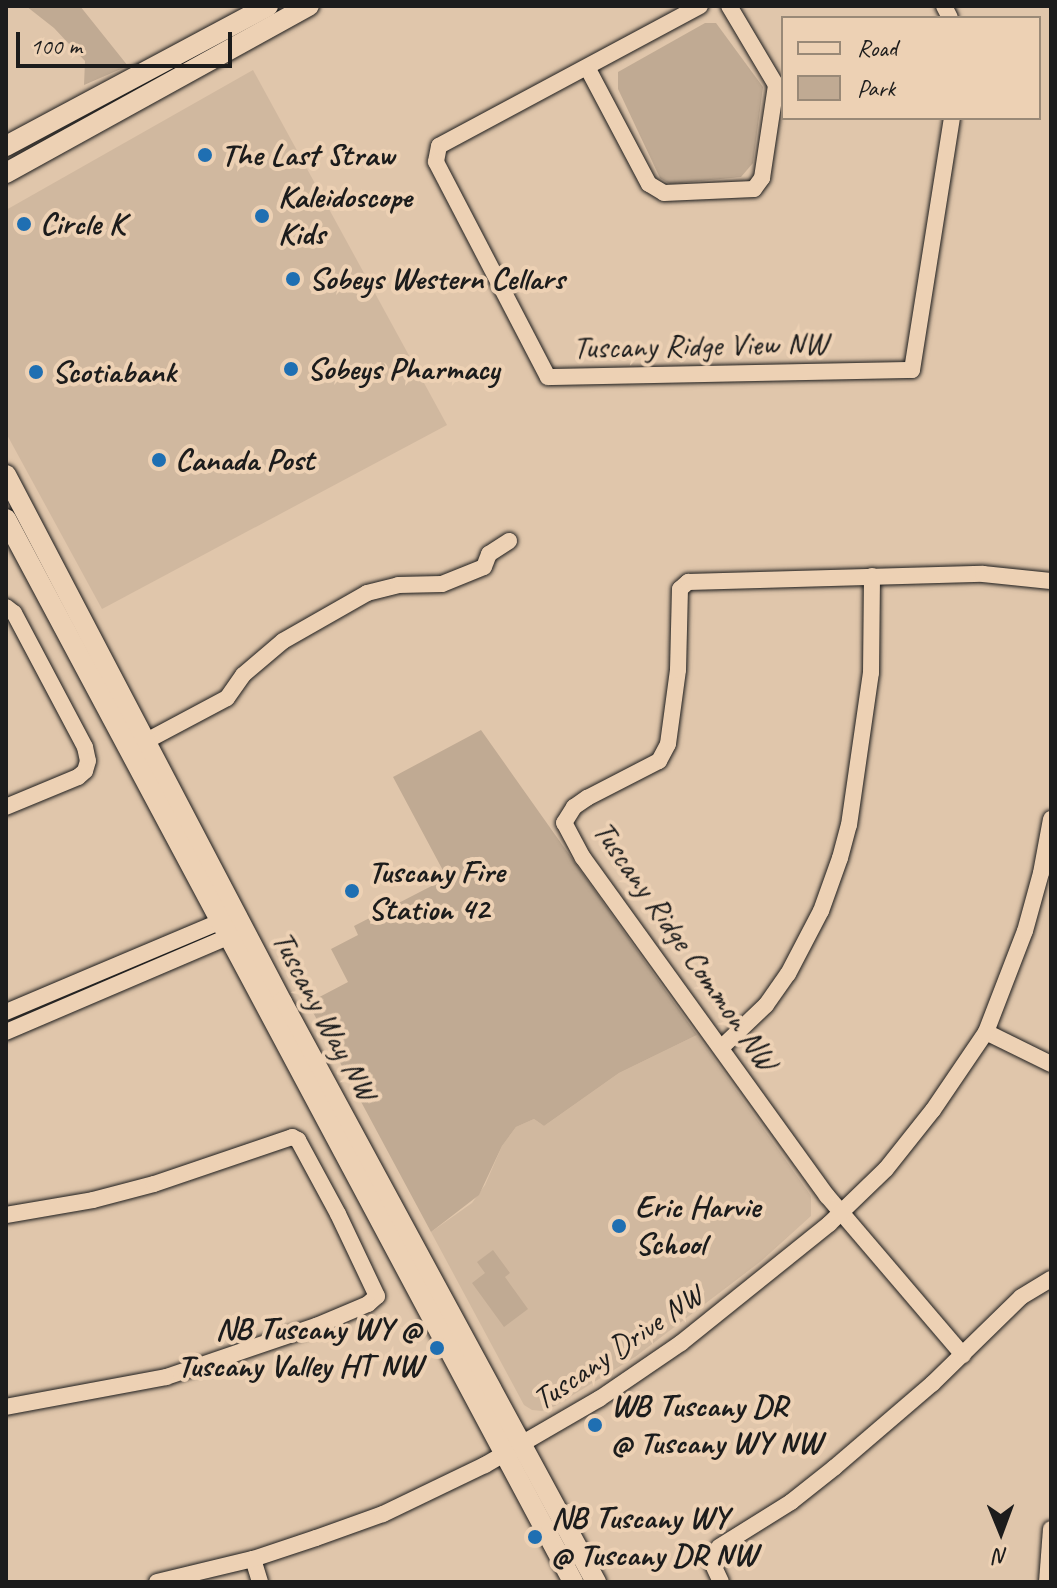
<!DOCTYPE html>
<html>
<head>
<meta charset="utf-8">
<style>
	body { margin:0 }
	#map { position:relative; width:1057px; height:1588px; overflow:hidden; background:#e0c6ab; font-family:Caveat,sans-serif }
	div>[style] { position:absolute }
	[style*='--x'] { left:calc(var(--x)*1px); top:calc(var(--y)*1px); width:calc(var(--w)*1px); rotate:calc(var(--a)*1deg) }
	.built>* { inset:0; background:#d0b89f }
	.green>* { inset:0; background:#c0aa93 }
	.roads { filter:drop-shadow(0 0 2px #1c1c1c) drop-shadow(0 0 2px #1c1c1c) }
	.minor>* { height:16px; margin:-8px; padding:0 8px; transform-origin:8px; border-radius:8px; background:#edd1b4 }
	.tertiary>* { height:20px; margin:-10px; padding:0 10px; transform-origin:10px; border-radius:10px; background:#edd1b4 }
	.dots>* { width:22px; height:22px; translate:-50% -50%; box-sizing:border-box; border:4px solid #edd1b4; border-radius:50% }
	span { translate:-50% -50%; white-space:nowrap; text-align:center; line-height:1.15; -webkit-text-stroke:8px #edd1b4; paint-order:stroke }
	.poi-label { font-size:32px; color:#1c1c1c; font-weight:700 }
	.left { translate:0 -50%; text-align:left }
	.right { translate:-100% -50%; text-align:right }
	.street-label { font-size:32px; color:#1c1c1c }
	.frame { position:absolute; inset:0; border:8px solid #1c1c1c; pointer-events:none }
	.legend { position:absolute; left:781px; top:16px; width:260px; height:104px; box-sizing:border-box; background:#edd1b4; border:2px solid #998977; margin:0; padding:10px 14px; list-style:none; font-size:24px; color:#1c1c1c }
	.legend li { display:flex; align-items:center; gap:16px; height:40px }
	.legend b { width:40px; border:2px solid #998977 }
	.north { position:absolute; left:961px; top:1492px; width:80px; height:80px; -webkit-text-stroke:6px #edd1b4; paint-order:stroke; rotate:179deg; font-size:22px; font-weight:700; line-height:32px; text-align:center; color:#1c1c1c }
	.north::after { content:''; display:block; margin:auto; width:28px; height:36px; background:#1c1c1c; clip-path:polygon(50% 0,100% 100%,50% 72%,0 100%) }
	.scale { position:absolute; left:16px; top:32px; width:216px; height:36px; box-sizing:border-box; border:4px solid #1c1c1c; border-top:0; padding-left:10px; font-size:24px; line-height:28px; white-space:nowrap; color:#1c1c1c; -webkit-text-stroke:6px #edd1b4; paint-order:stroke }
</style>
</head>
<body>
<div id="map">
	<div class="built">
		<div style="clip-path:polygon(253px 70px,447px 425px,102px 609px,6px 433px,6px 210px)"></div>
		<div style="clip-path:polygon(697px 1035px,811px 1196px,811px 1216px,760px 1262px,635px 1357px,555px 1406px,542px 1411px,532px 1410px,524px 1405px,431px 1232px,472px 1203px,485px 1185px,502px 1146px,516px 1127px,534px 1119px,544px 1126px,619px 1073px)"></div>
	</div>
	<div class="green">
		<div style="clip-path:polygon(26px 6px,80px 6px,128px 66px,84px 85px,85px 61px,54px 28px)"></div>
		<div style="clip-path:polygon(705px 23px,716px 23px,763px 87px,753px 163px,741px 177px,670px 184px,660px 178px,618px 89px,618px 72px)"></div>
		<div style="clip-path:polygon(481px 730px,697px 1035px,619px 1073px,544px 1126px,534px 1119px,516px 1127px,502px 1146px,479px 1195px,431px 1232px,308px 1003px,348px 982px,331px 949px,358px 935px,354px 926px,447px 878px,393px 777px)"></div>
		<div style="clip-path:polygon(493px 1250px,510px 1273px,505px 1277px,528px 1309px,504px 1327px,472px 1283px,485px 1273px,477px 1262px)"></div>
	</div>
	<div class="roads">
		<div class="minor">
			<div style="--x:700;--y:6;--w:296;--a:151.8"></div>
			<div style="--x:439;--y:146;--w:16;--a:101"></div>
			<div style="--x:436;--y:162;--w:242;--a:62.5"></div>
			<div style="--x:548;--y:377;--w:364;--a:-1.1"></div>
			<div style="--x:912;--y:370;--w:255;--a:-81"></div>
			<div style="--x:944;--y:6;--w:13;--a:63"></div>
			<div style="--x:588;--y:69;--w:130;--a:62.1"></div>
			<div style="--x:649;--y:184;--w:17;--a:31"></div>
			<div style="--x:664;--y:193;--w:90;--a:-2.5"></div>
			<div style="--x:754;--y:189;--w:14;--a:-54"></div>
			<div style="--x:762;--y:178;--w:94;--a:-81.4"></div>
			<div style="--x:776;--y:85;--w:92;--a:-120.7"></div>
			<div style="--x:6;--y:607;--w:10;--a:37"></div>
			<div style="--x:14;--y:613;--w:152;--a:62.1"></div>
			<div style="--x:85;--y:747;--w:14;--a:78"></div>
			<div style="--x:88;--y:761;--w:10;--a:107"></div>
			<div style="--x:85;--y:771;--w:9;--a:139"></div>
			<div style="--x:78;--y:777;--w:78;--a:157.4"></div>
			<div style="--x:135;--y:747;--w:104;--a:-28"></div>
			<div style="--x:227;--y:698;--w:28;--a:-55"></div>
			<div style="--x:243;--y:675;--w:52;--a:-40.4"></div>
			<div style="--x:283;--y:641;--w:97;--a:-29.7"></div>
			<div style="--x:367;--y:593;--w:32;--a:-14"></div>
			<div style="--x:398;--y:585;--w:44;--a:-1.3"></div>
			<div style="--x:442;--y:584;--w:45;--a:-22"></div>
			<div style="--x:484;--y:567;--w:14;--a:-69"></div>
			<div style="--x:489;--y:554;--w:24;--a:-33"></div>
			<div style="--x:6;--y:1012;--w:233;--a:-22.9"></div>
			<div style="--x:221;--y:921;--w:10;--a:0"></div>
			<div style="--x:6;--y:1032;--w:244;--a:-23.2"></div>
			<div style="--x:230;--y:936;--w:7;--a:-56"></div>
			<div style="--x:986;--y:1032;--w:72;--a:26.2"></div>
			<div style="--x:722;--y:1047;--w:61;--a:-43.7"></div>
			<div style="--x:766;--y:1005;--w:38;--a:-55"></div>
			<div style="--x:788;--y:974;--w:71;--a:-62.4"></div>
			<div style="--x:821;--y:911;--w:56;--a:-70.3"></div>
			<div style="--x:840;--y:858;--w:34;--a:-75"></div>
			<div style="--x:849;--y:825;--w:154;--a:-81.8"></div>
			<div style="--x:871;--y:673;--w:97;--a:-89.4"></div>
			<div style="--x:6;--y:1215;--w:88;--a:-9.8"></div>
			<div style="--x:93;--y:1200;--w:63;--a:-14.7"></div>
			<div style="--x:154;--y:1184;--w:146;--a:-18.8"></div>
			<div style="--x:292;--y:1137;--w:7;--a:27"></div>
			<div style="--x:298;--y:1140;--w:84;--a:61.6"></div>
			<div style="--x:338;--y:1214;--w:91;--a:64.6"></div>
			<div style="--x:377;--y:1296;--w:12;--a:138"></div>
			<div style="--x:368;--y:1304;--w:56;--a:157.1"></div>
			<div style="--x:316;--y:1326;--w:158;--a:161.2"></div>
			<div style="--x:166;--y:1377;--w:163;--a:169.4"></div>
			<div style="--x:963;--y:1355;--w:209;--a:-130.5"></div>
			<div style="--x:827;--y:1196;--w:417;--a:-125.8"></div>
			<div style="--x:583;--y:858;--w:40;--a:-118"></div>
			<div style="--x:564;--y:823;--w:19;--a:-58"></div>
			<div style="--x:574;--y:807;--w:16;--a:-35"></div>
			<div style="--x:587;--y:798;--w:81;--a:-27.2"></div>
			<div style="--x:659;--y:761;--w:19;--a:-62"></div>
			<div style="--x:668;--y:744;--w:75;--a:-82.3"></div>
			<div style="--x:678;--y:670;--w:81;--a:-88.6"></div>
			<div style="--x:680;--y:589;--w:11;--a:-41"></div>
			<div style="--x:688;--y:582;--w:295;--a:-1.6"></div>
			<div style="--x:983;--y:574;--w:68;--a:5.9"></div>
			<div style="--x:253;--y:1559;--w:24;--a:73"></div>
			<div style="--x:157;--y:1582;--w:99;--a:-13.5"></div>
			<div style="--x:253;--y:1559;--w:66;--a:-18.4"></div>
			<div style="--x:316;--y:1538;--w:71;--a:-19.7"></div>
			<div style="--x:383;--y:1514;--w:113;--a:-25.7"></div>
			<div style="--x:485;--y:1465;--w:132;--a:-30.1"></div>
			<div style="--x:599;--y:1399;--w:99;--a:-34.3"></div>
			<div style="--x:681;--y:1343;--w:190;--a:-38.8"></div>
			<div style="--x:829;--y:1224;--w:79;--a:-44"></div>
			<div style="--x:886;--y:1169;--w:75;--a:-51.5"></div>
			<div style="--x:933;--y:1110;--w:94;--a:-55.8"></div>
			<div style="--x:986;--y:1032;--w:108;--a:-68.9"></div>
			<div style="--x:1025;--y:931;--w:60;--a:-74.6"></div>
			<div style="--x:1041;--y:873;--w:55;--a:-79.5"></div>
			<div style="--x:721;--y:1582;--w:21;--a:-115"></div>
			<div style="--x:712;--y:1563;--w:17;--a:-66"></div>
			<div style="--x:719;--y:1547;--w:85;--a:-32"></div>
			<div style="--x:791;--y:1502;--w:56;--a:-38.5"></div>
			<div style="--x:835;--y:1467;--w:128;--a:-40.6"></div>
			<div style="--x:932;--y:1384;--w:124;--a:-44.3"></div>
			<div style="--x:1021;--y:1297;--w:35;--a:-31"></div>
			<div style="--x:1047;--y:1582;--w:53;--a:-85.7"></div>
		</div>
		<div class="tertiary">
			<div style="--x:6;--y:146;--w:297;--a:-28.1"></div>
			<div style="--x:6;--y:173;--w:346;--a:-28.9"></div>
			<div style="--x:6;--y:475;--w:595;--a:62.36"></div>
			<div style="--x:282;--y:1002;--w:660;--a:61.57"></div>
			<div style="--x:6;--y:519;--w:1205;--a:61.92"></div>
		</div>
	</div>
	<div class="dots">
		<div style="left:205px;top:155px;background:#1f6fb2"></div>
		<div style="left:262px;top:216px;background:#1f6fb2"></div>
		<div style="left:24px;top:224px;background:#1f6fb2"></div>
		<div style="left:293px;top:279px;background:#1f6fb2"></div>
		<div style="left:291px;top:369px;background:#1f6fb2"></div>
		<div style="left:36px;top:372px;background:#1f6fb2"></div>
		<div style="left:159px;top:460px;background:#1f6fb2"></div>
		<div style="left:352px;top:891px;background:#1f6fb2"></div>
		<div style="left:619px;top:1226px;background:#1f6fb2"></div>
		<div style="left:437px;top:1348px;background:#1f6fb2"></div>
		<div style="left:595px;top:1425px;background:#1f6fb2"></div>
		<div style="left:535px;top:1537px;background:#1f6fb2"></div>
	</div>
	<div class="poi-label">
		<span class="left" style="left:221px;top:155px">The Last Straw</span>
		<span class="left" style="left:278px;top:216px">Kaleidoscope<br>Kids</span>
		<span class="left" style="left:40px;top:224px">Circle K</span>
		<span class="left" style="left:309px;top:279px">Sobeys Western Cellars</span>
		<span class="left" style="left:307px;top:369px">Sobeys Pharmacy</span>
		<span class="left" style="left:52px;top:372px">Scotiabank</span>
		<span class="left" style="left:175px;top:460px">Canada Post</span>
		<span class="left" style="left:368px;top:891px">Tuscany Fire<br>Station 42</span>
		<span class="left" style="left:635px;top:1226px">Eric Harvie<br>School</span>
		<span class="right" style="left:421px;top:1348px">NB Tuscany WY @<br>Tuscany Valley HT NW</span>
		<span class="left" style="left:611px;top:1425px">WB Tuscany DR<br>@ Tuscany WY NW</span>
		<span class="left" style="left:551px;top:1537px">NB Tuscany WY<br>@ Tuscany DR NW</span>
	</div>
	<div class="street-label">
		<span style="left:700px;top:346px;rotate:-1deg">Tuscany Ridge View NW</span>
		<span style="left:685px;top:946px;rotate:55deg">Tuscany Ridge Common NW</span>
		<span style="left:324px;top:1016px;rotate:62deg">Tuscany Way NW</span>
		<span style="left:618px;top:1348px;rotate:-34deg">Tuscany Drive NW</span>
	</div>
	<div class="frame"></div>
	<ul class="legend">
	<li><b style="height:10px;background:#edd1b4"></b>Road</li>
	<li><b style="height:22px;background:#c0aa93"></b>Park</li>
	</ul>
	<div class="north">N</div>
	<div class="scale">100 m</div>
</div>
</body>
</html>
